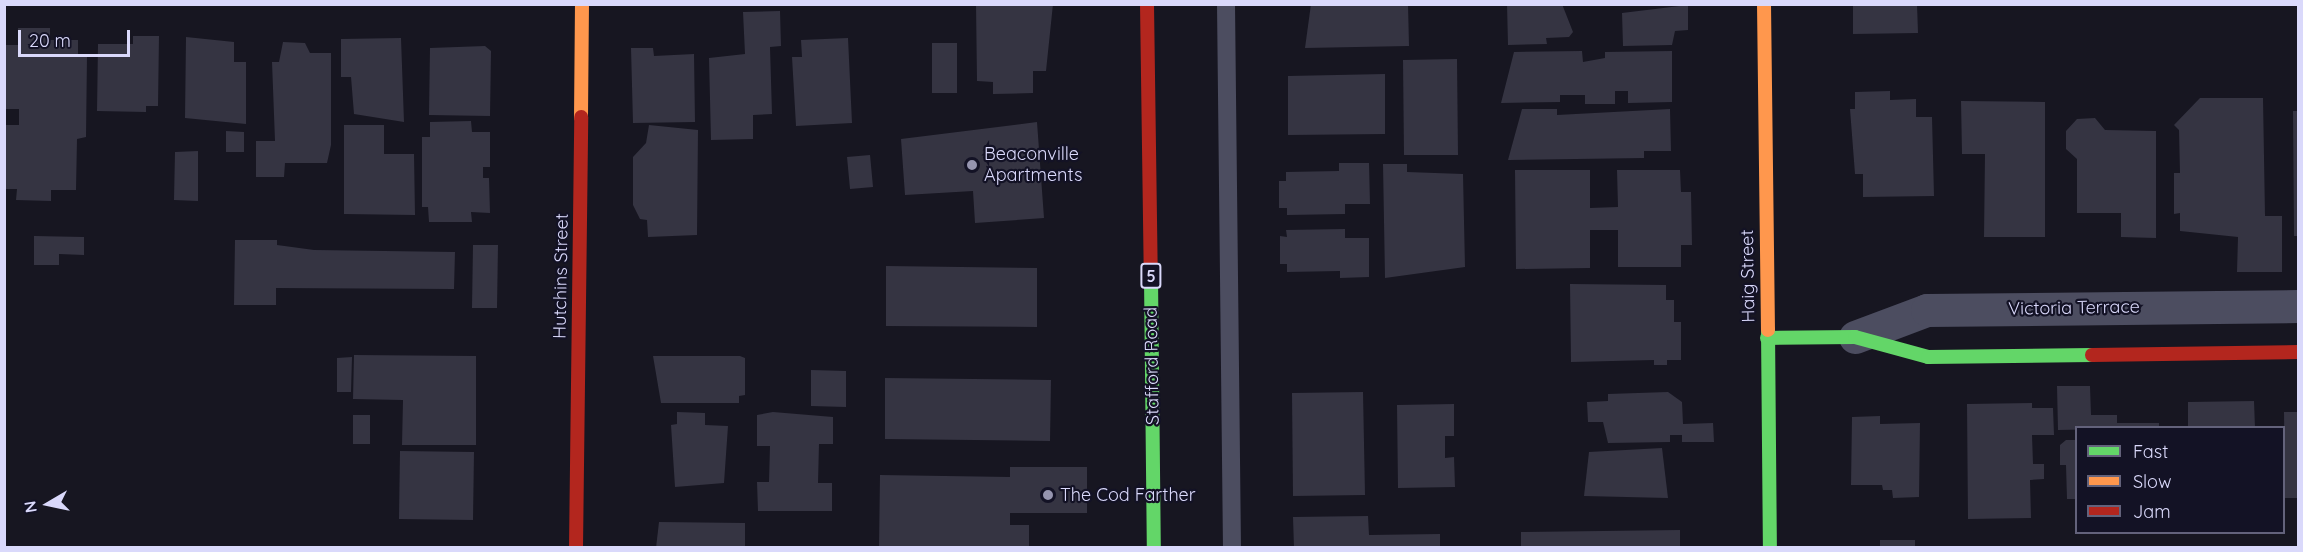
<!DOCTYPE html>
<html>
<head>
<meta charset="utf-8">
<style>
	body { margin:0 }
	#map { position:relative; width:2303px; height:552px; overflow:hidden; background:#171621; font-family:Quicksand,sans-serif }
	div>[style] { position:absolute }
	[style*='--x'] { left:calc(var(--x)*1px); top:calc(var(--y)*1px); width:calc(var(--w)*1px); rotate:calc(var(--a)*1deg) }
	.building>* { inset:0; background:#353442 }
	.lane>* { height:18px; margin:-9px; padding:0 9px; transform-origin:9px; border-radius:9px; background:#4c4d60 }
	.street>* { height:33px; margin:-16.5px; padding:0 16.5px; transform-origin:16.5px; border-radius:16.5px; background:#4c4d60 }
	.fast>* { height:14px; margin:-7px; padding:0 7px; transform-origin:7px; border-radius:7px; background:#63d668 }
	.slow>* { height:14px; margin:-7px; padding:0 7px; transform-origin:7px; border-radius:7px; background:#ff974d }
	.jam>* { height:14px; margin:-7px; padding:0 7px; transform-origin:7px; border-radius:7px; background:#b3261e }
	.dots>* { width:16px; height:16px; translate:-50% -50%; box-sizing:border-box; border:3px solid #131225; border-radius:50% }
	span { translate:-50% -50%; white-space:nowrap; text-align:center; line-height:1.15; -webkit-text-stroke:4.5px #131225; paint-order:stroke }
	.shield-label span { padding:2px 4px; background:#131225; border:2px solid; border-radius:4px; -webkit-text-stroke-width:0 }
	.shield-label { font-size:16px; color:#dad9fb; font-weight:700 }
	.poi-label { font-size:18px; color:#dad9fb }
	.left { translate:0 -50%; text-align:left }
	.street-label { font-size:18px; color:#dad9fb }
	.frame { position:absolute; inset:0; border:6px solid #dad9fb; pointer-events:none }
	.legend { position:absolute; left:2075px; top:426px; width:210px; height:108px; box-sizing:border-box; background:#131225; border:2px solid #63627b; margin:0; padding:8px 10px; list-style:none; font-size:18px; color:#dad9fb }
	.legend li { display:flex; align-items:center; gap:12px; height:30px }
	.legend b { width:30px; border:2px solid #63627b }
	.north { position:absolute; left:18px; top:474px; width:60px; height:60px; -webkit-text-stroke:4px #131225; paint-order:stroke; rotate:261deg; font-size:16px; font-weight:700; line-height:24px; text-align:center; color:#dad9fb }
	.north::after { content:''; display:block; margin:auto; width:21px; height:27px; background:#dad9fb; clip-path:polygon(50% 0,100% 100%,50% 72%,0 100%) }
	.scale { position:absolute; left:18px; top:30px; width:112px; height:27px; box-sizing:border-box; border:3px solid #dad9fb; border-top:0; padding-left:8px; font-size:18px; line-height:21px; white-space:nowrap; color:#dad9fb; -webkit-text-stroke:4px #131225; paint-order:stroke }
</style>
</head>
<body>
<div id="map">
	<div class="building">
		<div style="clip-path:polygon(976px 4px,1053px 4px,1046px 71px,1033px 71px,1033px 93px,993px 94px,993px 82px,977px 81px)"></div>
		<div style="clip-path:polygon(1311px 4px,1408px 4px,1409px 46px,1305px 48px)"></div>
		<div style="clip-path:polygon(1507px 4px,1562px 4px,1573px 32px,1569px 37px,1546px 38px,1547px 44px,1508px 45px)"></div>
		<div style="clip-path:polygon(1853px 4px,1917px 4px,1918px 33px,1853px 34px)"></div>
		<div style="clip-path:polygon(1688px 5px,1688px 30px,1675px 31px,1672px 45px,1623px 46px,1622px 13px)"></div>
		<div style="clip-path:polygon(780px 11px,781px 46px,770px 47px,772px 114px,753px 115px,753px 139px,711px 140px,709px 58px,745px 54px,743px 12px)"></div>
		<div style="clip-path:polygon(18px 28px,50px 28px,50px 40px,78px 40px,78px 56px,87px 56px,86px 137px,77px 139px,76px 190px,51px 190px,51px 201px,16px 200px,17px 189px,4px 189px,4px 125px,19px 125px,19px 109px,4px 109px,4px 45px,19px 45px)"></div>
		<div style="clip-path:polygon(133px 36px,159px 36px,158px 106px,146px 106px,146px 112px,97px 111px,98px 44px,133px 44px)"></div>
		<div style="clip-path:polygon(186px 37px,234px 42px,234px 62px,246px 62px,246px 124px,185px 118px)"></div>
		<div style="clip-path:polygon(401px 38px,404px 122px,354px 114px,351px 77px,341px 77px,341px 39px)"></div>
		<div style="clip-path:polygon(848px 38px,852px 123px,796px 126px,792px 57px,802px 57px,801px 40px)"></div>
		<div style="clip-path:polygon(283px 42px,305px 43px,310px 53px,331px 53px,331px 145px,327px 163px,285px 163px,284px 177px,256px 177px,256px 141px,275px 141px,272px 62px,279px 62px)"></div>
		<div style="clip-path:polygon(932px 43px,957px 43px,957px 93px,932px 93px)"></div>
		<div style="clip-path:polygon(485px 46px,491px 51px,490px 116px,429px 115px,430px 48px)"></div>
		<div style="clip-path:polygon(631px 48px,653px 48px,654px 56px,694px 54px,695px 122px,633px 123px)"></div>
		<div style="clip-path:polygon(1582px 51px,1583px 62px,1605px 58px,1605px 52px,1672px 51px,1672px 102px,1628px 103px,1628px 91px,1615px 91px,1615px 104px,1585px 104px,1585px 95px,1560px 95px,1560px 102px,1501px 103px,1514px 52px)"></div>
		<div style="clip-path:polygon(1457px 59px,1458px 155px,1404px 155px,1403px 60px)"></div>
		<div style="clip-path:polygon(1385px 74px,1385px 134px,1288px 135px,1288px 76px)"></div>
		<div style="clip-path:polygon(1890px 91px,1890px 100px,1916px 99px,1916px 117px,1932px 117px,1934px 196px,1863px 197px,1863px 174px,1855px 174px,1850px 109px,1855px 109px,1855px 92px)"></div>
		<div style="clip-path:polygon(2200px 98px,2263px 98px,2265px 216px,2282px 216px,2282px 272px,2237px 272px,2238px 237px,2180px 231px,2180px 213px,2174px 214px,2174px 173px,2180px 173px,2179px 130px,2174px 125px)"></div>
		<div style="clip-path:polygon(1961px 101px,2045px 102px,2045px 237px,1984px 237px,1985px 154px,1962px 154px)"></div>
		<div style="clip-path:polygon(1522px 109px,1557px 109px,1557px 115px,1670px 109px,1671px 151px,1644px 151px,1644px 158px,1508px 160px)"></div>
		<div style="clip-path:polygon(2293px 111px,2298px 111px,2298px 236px,2294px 236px)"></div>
		<div style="clip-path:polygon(2095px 118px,2105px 130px,2156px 131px,2156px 238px,2121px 237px,2121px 213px,2077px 213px,2077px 159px,2066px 149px,2066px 131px,2077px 119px)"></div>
		<div style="clip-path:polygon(471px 121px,472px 132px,490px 132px,490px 167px,483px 167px,483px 178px,489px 178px,490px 213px,471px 212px,472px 222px,429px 222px,428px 207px,422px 207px,422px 137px,430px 137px,430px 122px)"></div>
		<div style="clip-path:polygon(1037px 122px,1044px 218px,975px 223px,973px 191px,905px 195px,901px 139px)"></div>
		<div style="clip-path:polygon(344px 125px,384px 125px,384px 154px,414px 154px,415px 215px,344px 214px)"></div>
		<div style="clip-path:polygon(649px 125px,698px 130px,697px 235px,648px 237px,647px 220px,640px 219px,633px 205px,633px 157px,646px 143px)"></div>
		<div style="clip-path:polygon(226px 131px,244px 132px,244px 152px,226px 152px)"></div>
		<div style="clip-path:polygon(198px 151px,198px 201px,174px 200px,175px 152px)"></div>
		<div style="clip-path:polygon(870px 155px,873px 187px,850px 189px,847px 157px)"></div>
		<div style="clip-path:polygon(1339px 163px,1369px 163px,1370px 204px,1345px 204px,1345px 214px,1287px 215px,1287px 208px,1279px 208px,1279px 181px,1286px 181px,1286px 172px,1339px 171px)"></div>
		<div style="clip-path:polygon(1383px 164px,1407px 164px,1407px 172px,1463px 174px,1465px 267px,1385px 278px)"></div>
		<div style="clip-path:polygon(1515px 170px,1590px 170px,1590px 208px,1618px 207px,1617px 170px,1680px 170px,1681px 192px,1691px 192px,1692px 245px,1681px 245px,1681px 267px,1618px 267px,1618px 230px,1590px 230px,1590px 268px,1516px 269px)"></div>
		<div style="clip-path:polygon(1345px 229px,1345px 238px,1369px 238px,1369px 277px,1340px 278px,1340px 271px,1287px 272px,1287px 264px,1280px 264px,1280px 236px,1287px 237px,1286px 230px)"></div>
		<div style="clip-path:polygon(34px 236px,84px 237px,84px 255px,59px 254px,59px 265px,34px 265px)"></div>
		<div style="clip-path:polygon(235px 240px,277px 240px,277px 245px,314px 250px,455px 252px,454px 289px,276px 288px,276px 305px,234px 305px)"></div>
		<div style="clip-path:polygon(473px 245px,498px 245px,497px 308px,472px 308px)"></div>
		<div style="clip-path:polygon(886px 266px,1037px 268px,1037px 327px,886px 326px)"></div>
		<div style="clip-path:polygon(1570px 284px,1666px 285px,1666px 300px,1674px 300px,1674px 322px,1681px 322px,1681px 360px,1667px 360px,1667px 365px,1654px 365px,1654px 360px,1571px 362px)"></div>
		<div style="clip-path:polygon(354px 355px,476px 356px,476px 445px,402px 445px,403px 400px,353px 399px)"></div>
		<div style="clip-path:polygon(653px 356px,740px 356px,745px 358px,745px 395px,739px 396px,739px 403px,661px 403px)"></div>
		<div style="clip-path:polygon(352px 357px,351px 392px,337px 392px,337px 358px)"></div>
		<div style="clip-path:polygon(811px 370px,846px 371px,846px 407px,811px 406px)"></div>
		<div style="clip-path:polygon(885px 378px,1051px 380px,1050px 441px,885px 439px)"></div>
		<div style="clip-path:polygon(2057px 386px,2090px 386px,2091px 415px,2117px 415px,2117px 423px,2159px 423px,2159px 428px,2058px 430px)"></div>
		<div style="clip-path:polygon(1363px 392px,1365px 495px,1293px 496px,1292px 393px)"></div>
		<div style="clip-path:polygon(1668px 392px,1682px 402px,1683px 424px,1713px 423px,1714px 442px,1682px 442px,1682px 435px,1670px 435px,1670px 442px,1608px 443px,1603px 422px,1588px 422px,1587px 402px,1608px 401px,1608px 394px)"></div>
		<div style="clip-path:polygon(2254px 401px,2255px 428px,2188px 428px,2188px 402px)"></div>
		<div style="clip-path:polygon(2032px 403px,2032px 408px,2053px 408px,2054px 435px,2032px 435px,2033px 464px,2044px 464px,2044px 479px,2030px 480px,2031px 518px,1968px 519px,1967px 404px)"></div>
		<div style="clip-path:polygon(1454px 404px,1454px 436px,1445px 436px,1445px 458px,1454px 457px,1455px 487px,1398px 488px,1397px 405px)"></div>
		<div style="clip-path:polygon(677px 412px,705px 413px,705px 425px,728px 426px,724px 483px,675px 487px,671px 425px,677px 424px)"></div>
		<div style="clip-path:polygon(773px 412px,833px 417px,833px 444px,819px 444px,818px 483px,832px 483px,832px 511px,758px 511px,757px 482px,769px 482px,770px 446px,757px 446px,757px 415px)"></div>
		<div style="clip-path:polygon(2284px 412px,2298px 412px,2298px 498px,2285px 498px)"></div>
		<div style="clip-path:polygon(353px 415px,370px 415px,370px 444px,353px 444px)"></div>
		<div style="clip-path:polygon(1880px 416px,1880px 424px,1920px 423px,1919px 497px,1893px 498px,1892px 490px,1883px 490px,1882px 485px,1851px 485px,1852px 417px)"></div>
		<div style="clip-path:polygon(2066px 440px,2076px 440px,2076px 499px,2067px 499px,2066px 465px,2060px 465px,2060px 445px)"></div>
		<div style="clip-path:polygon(1662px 448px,1668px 498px,1584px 496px,1589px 452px)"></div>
		<div style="clip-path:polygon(400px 451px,474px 452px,473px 520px,399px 519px)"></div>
		<div style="clip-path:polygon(1010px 467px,1087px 467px,1087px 513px,1010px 513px,1010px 525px,1029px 525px,1029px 548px,879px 548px,880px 475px,1010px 477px)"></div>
		<div style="clip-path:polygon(1368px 516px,1369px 535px,1440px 534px,1440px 548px,1294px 548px,1293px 517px)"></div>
		<div style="clip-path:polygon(659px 522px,745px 523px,745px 548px,656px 548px)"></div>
		<div style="clip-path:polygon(1680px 530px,1680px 548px,1521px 548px,1521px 532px)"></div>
		<div style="clip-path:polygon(1880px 540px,1915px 540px,1915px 548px,1880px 548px)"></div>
	</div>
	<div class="lane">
		<div style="--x:1226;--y:4;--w:544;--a:89.37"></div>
	</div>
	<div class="street">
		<div style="--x:1855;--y:337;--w:77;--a:-20.6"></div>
		<div style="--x:1927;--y:310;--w:371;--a:-0.6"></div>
	</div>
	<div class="fast">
		<div style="--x:1151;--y:278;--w:270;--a:89.4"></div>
		<div style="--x:1768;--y:330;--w:218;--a:89.5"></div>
		<div style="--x:1767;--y:338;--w:88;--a:-0.7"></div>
		<div style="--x:1855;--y:337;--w:76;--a:15.3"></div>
		<div style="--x:1928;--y:357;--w:164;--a:-0.7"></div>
	</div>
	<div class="slow">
		<div style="--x:1764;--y:4;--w:326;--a:89.3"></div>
		<div style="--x:581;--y:117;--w:113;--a:-89.5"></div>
	</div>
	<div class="jam">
		<div style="--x:1147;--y:4;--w:274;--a:89.2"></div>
		<div style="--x:2092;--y:355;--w:206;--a:-0.8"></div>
		<div style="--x:576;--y:548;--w:431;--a:-89.3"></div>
	</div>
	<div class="dots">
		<div style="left:972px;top:165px;background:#9695af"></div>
		<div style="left:1048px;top:495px;background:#9695af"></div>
	</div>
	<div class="shield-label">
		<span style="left:1151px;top:276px">5</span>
	</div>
	<div class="poi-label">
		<span class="left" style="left:984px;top:165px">Beaconville<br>Apartments</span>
		<span class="left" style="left:1060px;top:495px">The Cod Farther</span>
	</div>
	<div class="street-label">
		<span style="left:561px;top:276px;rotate:-89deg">Hutchins Street</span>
		<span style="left:1748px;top:276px;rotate:-91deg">Haig Street</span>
		<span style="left:2074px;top:308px;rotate:-1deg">Victoria Terrace</span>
		<span style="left:1152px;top:366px;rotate:-91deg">Stafford Road</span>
	</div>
	<div class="frame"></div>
	<ul class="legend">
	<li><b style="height:8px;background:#63d668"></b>Fast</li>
	<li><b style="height:8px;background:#ff974d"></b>Slow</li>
	<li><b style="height:8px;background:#b3261e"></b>Jam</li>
	</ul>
	<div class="north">N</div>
	<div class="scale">20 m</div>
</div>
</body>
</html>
